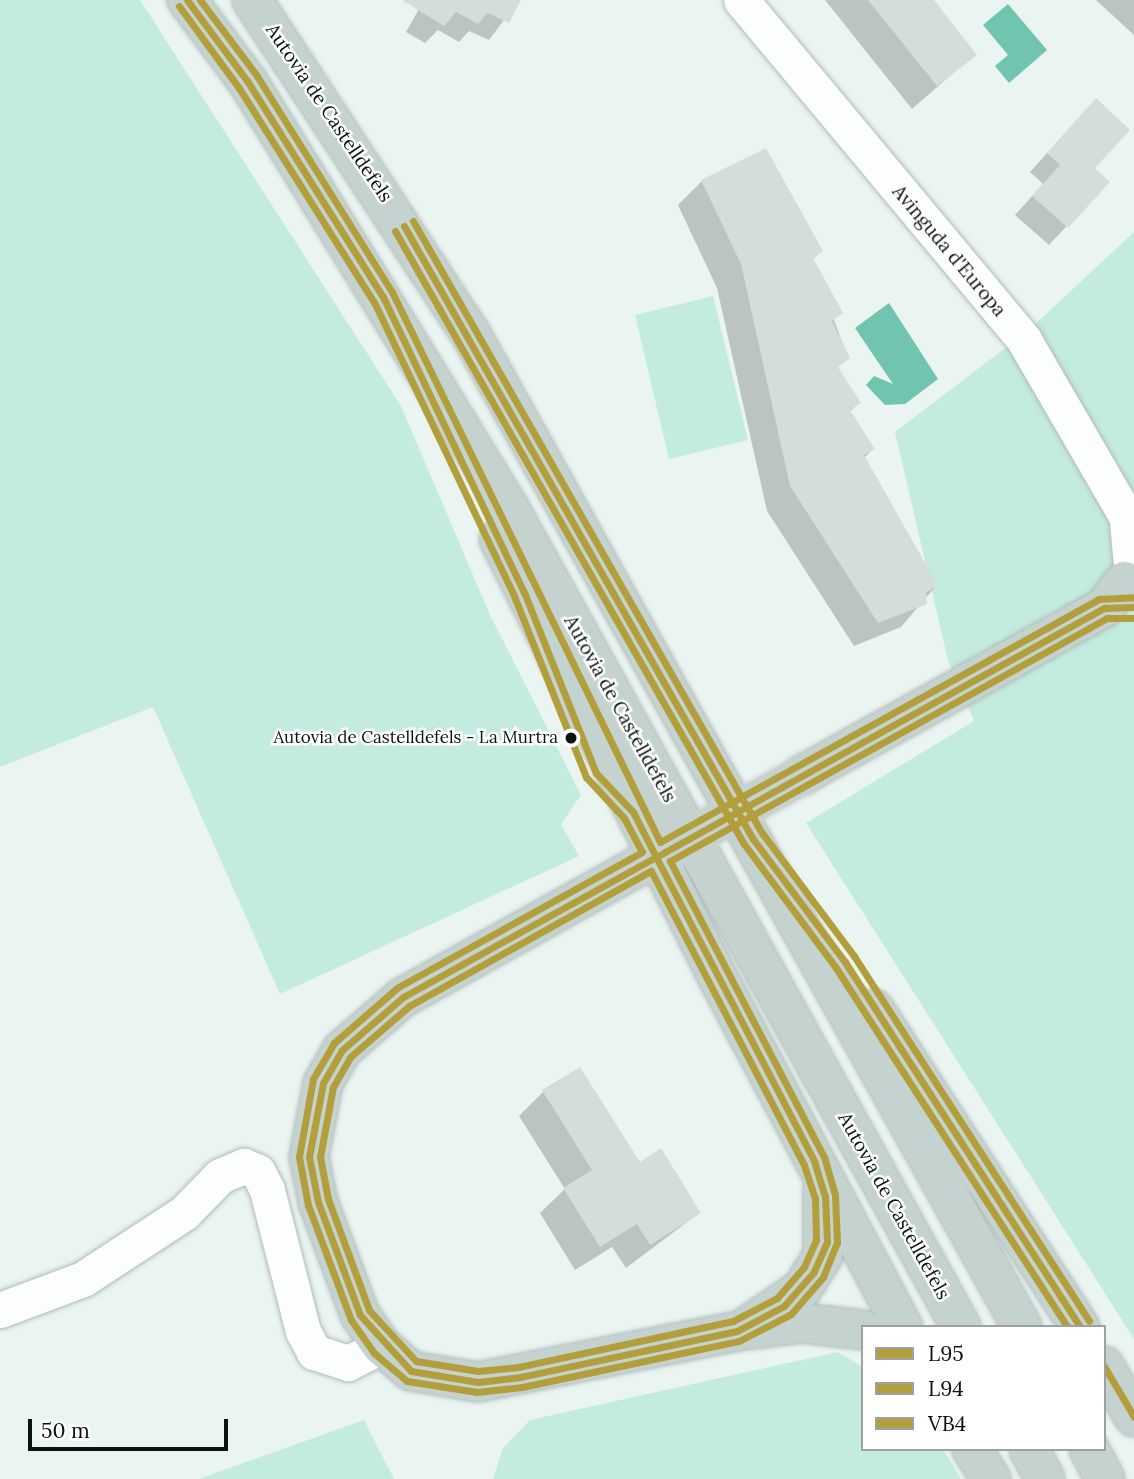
<!DOCTYPE html>
<html>
<head>
<meta charset="utf-8">
<style>
	body { margin:0 }
	#map { position:relative; width:1134px; height:1479px; overflow:hidden; background:#eaf5f2; font-family:Lora,serif }
	div>[style] { position:absolute }
	[style*='--x'] { left:calc(var(--x)*1px); top:calc(var(--y)*1px); width:calc(var(--w)*1px); rotate:calc(var(--a)*1deg) }
	.green>* { inset:0; background:#c3ebdf }
	.water>* { inset:0; background:#70c4b0 }
	.shadow>* { inset:0; background:#0003 }
	.building>* { inset:0; background:#d5dddb }
	.roads { filter:drop-shadow(0 0 2px #b2bbb9) drop-shadow(0 0 2px #b2bbb9) }
	.minor>* { height:35px; margin:-17.5px; padding:0 17.5px; transform-origin:17.5px; border-radius:17.5px; background:#fcfefd }
	.highway>* { height:38px; margin:-19px; padding:0 19px; transform-origin:19px; border-radius:19px; background:#c4d3d0 }
	.bridges { filter:drop-shadow(0 0 2px #ccd0cf) drop-shadow(0 0 2px #ccd0cf) }
	.highway-bridge>* { height:38px; margin:-19px; padding:0 19px; transform-origin:19px; border-radius:19px; background:#c4d3d0 }
	.bus-1>* { height:7px; margin:-3.5px; padding:0 3.5px; transform-origin:3.5px; border-radius:3.5px; background:#b29f3c }
	.bus-2>* { height:7px; margin:-3.5px; padding:0 3.5px; transform-origin:3.5px; border-radius:3.5px; background:#b29f3c }
	.bus-3>* { height:7px; margin:-3.5px; padding:0 3.5px; transform-origin:3.5px; border-radius:3.5px; background:#b29f3c }
	.dots>* { width:19px; height:19px; translate:-50% -50%; box-sizing:border-box; border:4px solid #fff; border-radius:50% }
	span { translate:-50% -50%; white-space:nowrap; text-align:center; line-height:1.15; -webkit-text-stroke:5px #fff; paint-order:stroke }
	.bus-label { font-size:17px; color:#0b1310 }
	.right { translate:-100% -50%; text-align:right }
	.street-label { font-size:19px; color:#0b1310 }
	.legend { position:absolute; left:861px; top:1325px; width:245px; height:126px; box-sizing:border-box; background:#fff; border:2px solid #9da19f; margin:0; padding:9px 12px; list-style:none; font-size:21px; color:#0b1310 }
	.legend li { display:flex; align-items:center; gap:14px; height:35px }
	.legend b { width:35px; border:2px solid #9da19f }
	.scale { position:absolute; left:28px; top:1419px; width:200px; height:32px; box-sizing:border-box; border:4px solid #0b1310; border-top:0; padding-left:9px; font-size:21px; line-height:24px; white-space:nowrap; color:#0b1310; -webkit-text-stroke:5px #fff; paint-order:stroke }
</style>
</head>
<body>
<div id="map">
	<div class="green">
		<div style="clip-path:polygon(0 0,140px 0,401px 406px,490px 615px,581px 795px,561px 824px,579px 856px,280px 994px,153px 707px,0 767px)"></div>
		<div style="clip-path:polygon(1134px 232px,1134px 1339px,806px 823px,974px 721px,948px 660px,895px 432px,1030px 329px)"></div>
		<div style="clip-path:polygon(713px 296px,748px 440px,669px 459px,635px 315px)"></div>
		<div style="clip-path:polygon(838px 1352px,863px 1367px,863px 1449px,943px 1449px,961px 1479px,493px 1479px,503px 1448px,530px 1420px)"></div>
		<div style="clip-path:polygon(364px 1420px,394px 1479px,199px 1479px)"></div>
	</div>
	<div class="water">
		<div style="clip-path:polygon(1008px 4px,1047px 50px,1009px 83px,995px 66px,1008px 55px,983px 25px)"></div>
		<div style="clip-path:polygon(889px 303px,938px 379px,905px 404px,885px 405px,866px 385px,874px 376px,893px 384px,855px 328px)"></div>
	</div>
	<div class="shadow">
		<div style="clip-path:polygon(424px 0,519px 0,489px 40px,469px 31px,459px 42px,438px 30px,425px 43px,406px 32px)"></div>
		<div style="clip-path:polygon(825px 0,931px 0,975px 54px,912px 109px)"></div>
		<div style="clip-path:polygon(1096px 0,1134px 0,1134px 35px)"></div>
		<div style="clip-path:polygon(1078px 119px,1093px 168px,1108px 182px,1049px 245px,1015px 215px,1043px 184px,1030px 172px)"></div>
		<div style="clip-path:polygon(702px 181px,821px 251px,812px 260px,848px 358px,837px 368px,859px 403px,849px 412px,873px 449px,864px 458px,936px 586px,901px 627px,854px 646px,767px 511px,717px 288px,678px 205px)"></div>
		<div style="clip-path:polygon(543px 1092px,639px 1164px,699px 1213px,626px 1268px,612px 1247px,575px 1270px,540px 1213px,565px 1189px,519px 1116px)"></div>
	</div>
	<div class="building">
		<div style="clip-path:polygon(402px 0,521px 0,509px 23px,487px 13px,478px 24px,456px 12px,444px 26px)"></div>
		<div style="clip-path:polygon(868px 0,934px 0,977px 55px,937px 86px)"></div>
		<div style="clip-path:polygon(1096px 98px,1130px 130px,1095px 168px,1110px 182px,1068px 228px,1032px 196px,1060px 165px,1047px 153px)"></div>
		<div style="clip-path:polygon(766px 148px,823px 251px,813px 258px,843px 313px,832px 321px,850px 358px,838px 367px,861px 403px,850px 410px,875px 449px,864px 455px,938px 586px,926px 592px,927px 604px,878px 623px,790px 486px,741px 264px,701px 180px)"></div>
		<div style="clip-path:polygon(580px 1067px,640px 1162px,661px 1148px,701px 1213px,650px 1245px,637px 1224px,600px 1247px,563px 1188px,592px 1170px,542px 1090px)"></div>
	</div>
	<div class="roads">
		<div class="minor">
			<div style="--x:741;--y:0;--w:442;--a:50.2"></div>
			<div style="--x:1024;--y:340;--w:220;--a:59.9"></div>
			<div style="--x:1127;--y:522;--w:43;--a:84.7"></div>
			<div style="--x:0;--y:1310;--w:89;--a:-20.5"></div>
			<div style="--x:83;--y:1279;--w:121;--a:-33.2"></div>
			<div style="--x:184;--y:1213;--w:52;--a:-45.8"></div>
			<div style="--x:220;--y:1176;--w:26;--a:-23"></div>
			<div style="--x:244;--y:1166;--w:15;--a:23"></div>
			<div style="--x:258;--y:1172;--w:20;--a:63"></div>
			<div style="--x:267;--y:1190;--w:146;--a:75.7"></div>
			<div style="--x:303;--y:1331;--w:24;--a:62"></div>
			<div style="--x:314;--y:1352;--w:36;--a:18"></div>
			<div style="--x:348;--y:1363;--w:38;--a:-27"></div>
		</div>
		<div class="highway">
			<div style="--x:187;--y:0;--w:102;--a:53.4"></div>
			<div style="--x:248;--y:82;--w:497;--a:58.5"></div>
			<div style="--x:508;--y:506;--w:938;--a:61.11"></div>
			<div style="--x:252;--y:0;--w:396;--a:56.8"></div>
			<div style="--x:469;--y:331;--w:1139;--a:60.96"></div>
			<div style="--x:499;--y:539;--w:491;--a:63.5"></div>
			<div style="--x:718;--y:978;--w:395;--a:62.1"></div>
			<div style="--x:804;--y:774;--w:343;--a:-29"></div>
			<div style="--x:1104;--y:608;--w:34;--a:-53"></div>
			<div style="--x:637;--y:867;--w:268;--a:150.9"></div>
			<div style="--x:403;--y:997;--w:81;--a:139"></div>
			<div style="--x:342;--y:1050;--w:38;--a:120"></div>
			<div style="--x:323;--y:1083;--w:75;--a:100.7"></div>
			<div style="--x:309;--y:1157;--w:46;--a:78.7"></div>
			<div style="--x:318;--y:1202;--w:121;--a:69.6"></div>
			<div style="--x:360;--y:1315;--w:38;--a:55"></div>
			<div style="--x:382;--y:1346;--w:38;--a:41"></div>
			<div style="--x:411;--y:1371;--w:68;--a:9.3"></div>
			<div style="--x:478;--y:1382;--w:264;--a:-11.1"></div>
			<div style="--x:737;--y:1331;--w:65;--a:-7"></div>
			<div style="--x:802;--y:1323;--w:61;--a:6.5"></div>
			<div style="--x:874;--y:1009;--w:379;--a:57.1"></div>
			<div style="--x:749;--y:1325;--w:64;--a:-34.2"></div>
			<div style="--x:802;--y:1289;--w:39;--a:-58"></div>
			<div style="--x:823;--y:1256;--w:66;--a:-90"></div>
			<div style="--x:1104;--y:1366;--w:59;--a:59.5"></div>
			<div style="--x:972;--y:1449;--w:36;--a:58"></div>
			<div style="--x:1029;--y:1449;--w:34;--a:62"></div>
			<div style="--x:1089;--y:1449;--w:34;--a:62"></div>
		</div>
	</div>
	<div class="bridges">
		<div class="highway-bridge">
			<div style="--x:637;--y:867;--w:191;--a:-29.1"></div>
		</div>
	</div>
	<div class="bus-1">
		<div style="--x:187;--y:0;--w:102;--a:53.4"></div>
		<div style="--x:248;--y:82;--w:254;--a:57.9"></div>
		<div style="--x:383;--y:297;--w:327;--a:64.5"></div>
		<div style="--x:524;--y:592;--w:195;--a:68.3"></div>
		<div style="--x:596;--y:773;--w:54;--a:46.5"></div>
		<div style="--x:633;--y:812;--w:51;--a:62.9"></div>
		<div style="--x:404;--y:226;--w:705;--a:60.35"></div>
		<div style="--x:753;--y:839;--w:154;--a:53.2"></div>
		<div style="--x:845;--y:962;--w:434;--a:57.2"></div>
		<div style="--x:656;--y:857;--w:343;--a:62.5"></div>
		<div style="--x:814;--y:1161;--w:37;--a:73"></div>
		<div style="--x:825;--y:1196;--w:46;--a:87.5"></div>
		<div style="--x:827;--y:1242;--w:34;--a:114"></div>
		<div style="--x:813;--y:1273;--w:44;--a:131.3"></div>
		<div style="--x:784;--y:1306;--w:53;--a:152"></div>
		<div style="--x:737;--y:1331;--w:221;--a:168"></div>
		<div style="--x:521;--y:1377;--w:43;--a:173.4"></div>
		<div style="--x:478;--y:1382;--w:68;--a:-170.7"></div>
		<div style="--x:411;--y:1371;--w:76;--a:-132.3"></div>
		<div style="--x:360;--y:1315;--w:121;--a:-110.4"></div>
		<div style="--x:318;--y:1202;--w:46;--a:-101.3"></div>
		<div style="--x:309;--y:1157;--w:75;--a:-79.3"></div>
		<div style="--x:323;--y:1083;--w:38;--a:-60"></div>
		<div style="--x:342;--y:1050;--w:81;--a:-41"></div>
		<div style="--x:403;--y:997;--w:289;--a:-29"></div>
		<div style="--x:656;--y:857;--w:513;--a:-29.07"></div>
		<div style="--x:1104;--y:608;--w:30;--a:-2"></div>
		<div style="--x:1104;--y:1366;--w:59;--a:59.5"></div>
	</div>
	<div class="bus-2">
		<div style="--x:179;--y:6;--w:102;--a:53.8"></div>
		<div style="--x:239;--y:88;--w:253;--a:57.8"></div>
		<div style="--x:374;--y:302;--w:326;--a:64.5"></div>
		<div style="--x:514;--y:596;--w:195;--a:68.3"></div>
		<div style="--x:586;--y:777;--w:56;--a:47.2"></div>
		<div style="--x:624;--y:818;--w:38;--a:62"></div>
		<div style="--x:395;--y:231;--w:705;--a:60.35"></div>
		<div style="--x:744;--y:844;--w:154;--a:53.4"></div>
		<div style="--x:836;--y:968;--w:427;--a:57.2"></div>
		<div style="--x:670;--y:861;--w:500;--a:-29.08"></div>
		<div style="--x:1107;--y:618;--w:27;--a:0"></div>
		<div style="--x:651;--y:871;--w:331;--a:62.5"></div>
		<div style="--x:804;--y:1165;--w:35;--a:72"></div>
		<div style="--x:815;--y:1198;--w:42;--a:88.6"></div>
		<div style="--x:816;--y:1240;--w:30;--a:114"></div>
		<div style="--x:804;--y:1267;--w:41;--a:131.1"></div>
		<div style="--x:777;--y:1298;--w:50;--a:152.4"></div>
		<div style="--x:733;--y:1321;--w:219;--a:167.9"></div>
		<div style="--x:519;--y:1367;--w:41;--a:174.4"></div>
		<div style="--x:478;--y:1371;--w:63;--a:-170.8"></div>
		<div style="--x:416;--y:1361;--w:69;--a:-132.7"></div>
		<div style="--x:369;--y:1310;--w:118;--a:-110.3"></div>
		<div style="--x:328;--y:1199;--w:43;--a:-100.8"></div>
		<div style="--x:320;--y:1157;--w:71;--a:-79.5"></div>
		<div style="--x:333;--y:1087;--w:34;--a:-60"></div>
		<div style="--x:350;--y:1057;--w:78;--a:-40.8"></div>
		<div style="--x:409;--y:1006;--w:277;--a:-29.2"></div>
	</div>
	<div class="bus-3">
		<div style="--x:200;--y:0;--w:95;--a:53.1"></div>
		<div style="--x:257;--y:76;--w:255;--a:58"></div>
		<div style="--x:392;--y:292;--w:612;--a:64.02"></div>
		<div style="--x:660;--y:842;--w:502;--a:-28.97"></div>
		<div style="--x:1099;--y:599;--w:35;--a:-3"></div>
		<div style="--x:413;--y:221;--w:705;--a:60.31"></div>
		<div style="--x:762;--y:833;--w:154;--a:53.2"></div>
		<div style="--x:854;--y:956;--w:434;--a:57.2"></div>
		<div style="--x:642;--y:852;--w:280;--a:151"></div>
		<div style="--x:397;--y:988;--w:84;--a:138.9"></div>
		<div style="--x:334;--y:1043;--w:42;--a:120.3"></div>
		<div style="--x:313;--y:1079;--w:79;--a:100.2"></div>
		<div style="--x:299;--y:1157;--w:49;--a:79.4"></div>
		<div style="--x:308;--y:1205;--w:123;--a:69.5"></div>
		<div style="--x:351;--y:1320;--w:40;--a:55.1"></div>
		<div style="--x:374;--y:1353;--w:43;--a:40.3"></div>
		<div style="--x:407;--y:1381;--w:71;--a:8.9"></div>
		<div style="--x:477;--y:1392;--w:45;--a:-6.3"></div>
		<div style="--x:522;--y:1387;--w:222;--a:-12"></div>
		<div style="--x:739;--y:1341;--w:59;--a:-27.4"></div>
		<div style="--x:791;--y:1314;--w:49;--a:-49.1"></div>
		<div style="--x:823;--y:1277;--w:37;--a:-68"></div>
		<div style="--x:837;--y:1243;--w:48;--a:-92.4"></div>
		<div style="--x:835;--y:1195;--w:40;--a:-106"></div>
		<div style="--x:824;--y:1157;--w:334;--a:-117.5"></div>
	</div>
	<div class="dots">
		<div style="left:571px;top:738px;background:#0b1310"></div>
	</div>
	<div class="bus-label">
		<span class="right" style="left:558px;top:738px">Autovia de Castelldefels - La Murtra</span>
	</div>
	<div class="street-label">
		<span style="left:329px;top:113px;rotate:56deg">Autovia de Castelldefels</span>
		<span style="left:949px;top:251px;rotate:50deg">Avinguda d'Europa</span>
		<span style="left:620px;top:709px;rotate:61deg">Autovia de Castelldefels</span>
		<span style="left:894px;top:1206px;rotate:61deg">Autovia de Castelldefels</span>
	</div>
	<ul class="legend">
	<li><b style="height:9px;background:#b29f3c"></b>L95</li>
	<li><b style="height:9px;background:#b29f3c"></b>L94</li>
	<li><b style="height:9px;background:#b29f3c"></b>VB4</li>
	</ul>
	<div class="scale">50 m</div>
</div>
</body>
</html>
